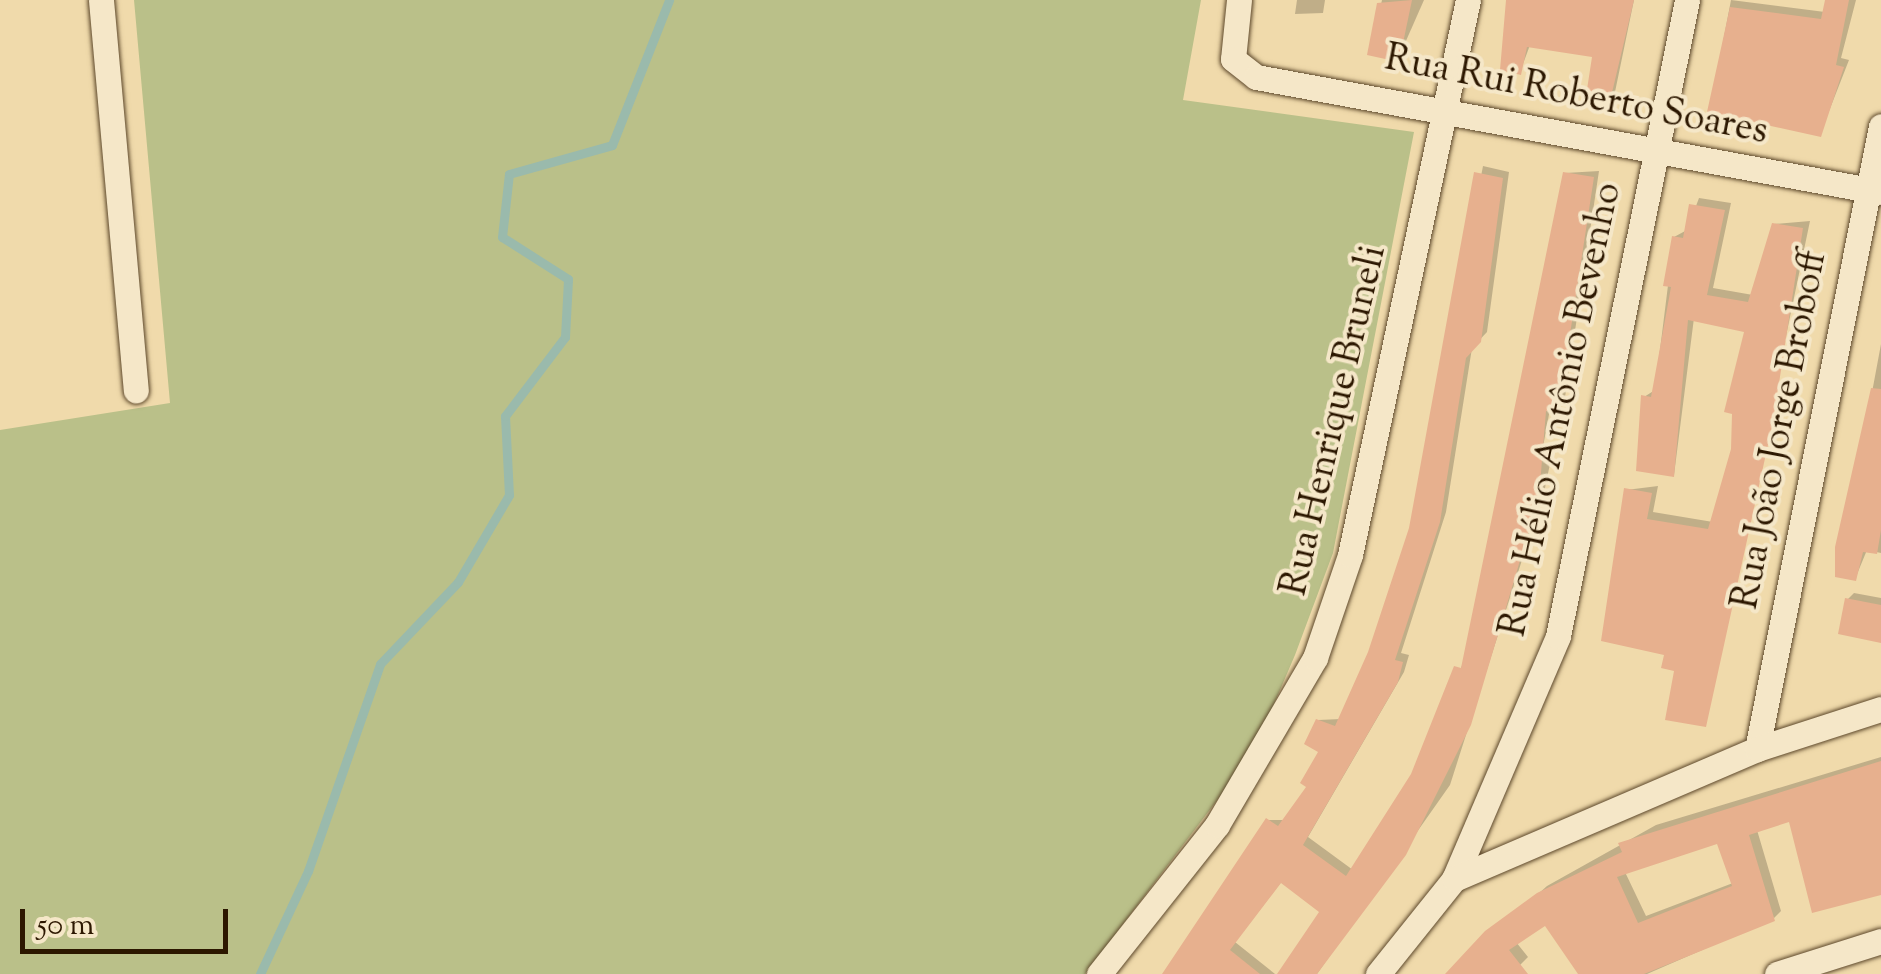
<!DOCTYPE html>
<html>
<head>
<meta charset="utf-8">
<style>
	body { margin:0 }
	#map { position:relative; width:1881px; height:974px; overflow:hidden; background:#f0daab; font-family:"Sorts Mill Goudy",serif }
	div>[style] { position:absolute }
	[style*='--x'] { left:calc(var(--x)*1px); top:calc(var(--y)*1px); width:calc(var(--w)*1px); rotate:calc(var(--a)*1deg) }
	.green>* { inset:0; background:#bac089 }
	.shadow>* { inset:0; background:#0003 }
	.stream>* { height:9px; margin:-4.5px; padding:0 4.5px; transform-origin:4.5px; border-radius:4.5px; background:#9abaac }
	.building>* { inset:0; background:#e7b08e }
	.roads { filter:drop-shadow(0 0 2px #5d482b) drop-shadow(0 0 2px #5d482b) }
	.minor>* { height:25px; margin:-12.5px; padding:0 12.5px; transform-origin:12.5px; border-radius:12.5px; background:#f5e7c8 }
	span { translate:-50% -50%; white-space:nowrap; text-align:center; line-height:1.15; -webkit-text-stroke:8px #f5e7c8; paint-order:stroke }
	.street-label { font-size:38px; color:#2c1700 }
	.scale { position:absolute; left:20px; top:909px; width:208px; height:45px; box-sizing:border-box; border:5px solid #2c1700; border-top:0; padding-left:12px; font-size:30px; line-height:35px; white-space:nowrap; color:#2c1700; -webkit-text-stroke:8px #f5e7c8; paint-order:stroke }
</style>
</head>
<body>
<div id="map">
	<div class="green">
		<div style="clip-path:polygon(134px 0,1201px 0,1183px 100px,1414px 132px,1333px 553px,1295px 655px,1253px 753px,1085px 974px,0 974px,0 430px,170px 403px)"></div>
	</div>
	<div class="shadow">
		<div style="clip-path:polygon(1297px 0,1325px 0,1323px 13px,1295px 14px)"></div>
		<div style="clip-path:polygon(1382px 0,1424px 0,1398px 59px,1370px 54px)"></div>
		<div style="clip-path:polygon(1511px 0,1634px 0,1615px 92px,1609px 98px,1595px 55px,1530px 45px,1520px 72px)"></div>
		<div style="clip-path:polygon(1731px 0,1825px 12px,1827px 0,1856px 0,1841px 58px,1849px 60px,1820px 134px,1710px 110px)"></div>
		<div style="clip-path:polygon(1483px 166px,1509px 172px,1487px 332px,1472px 348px,1446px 512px,1401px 653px,1409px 655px,1404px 672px,1308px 837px,1353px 870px,1414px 775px,1464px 661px,1565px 173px,1599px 171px,1564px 404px,1550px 409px,1541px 458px,1551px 459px,1545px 488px,1450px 785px,1317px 974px,1279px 974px,1322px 912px,1282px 881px,1235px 942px,1275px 974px,1165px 974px,1268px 820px,1285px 820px,1309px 786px,1322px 751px,1318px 720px,1341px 719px,1359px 682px,1412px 529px)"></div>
		<div style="clip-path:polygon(1699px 198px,1731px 203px,1713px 288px,1753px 295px,1774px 224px,1810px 221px,1705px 725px,1667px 653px,1626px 490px,1658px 486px,1653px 512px,1713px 522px,1734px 450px,1747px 330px,1694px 318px,1674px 475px,1644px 397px,1655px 390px,1674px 237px,1687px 230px)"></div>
		<div style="clip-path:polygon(1881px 344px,1881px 553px,1867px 550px,1855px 579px,1838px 575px)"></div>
		<div style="clip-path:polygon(1854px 593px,1881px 598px,1881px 640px,1848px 599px)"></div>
		<div style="clip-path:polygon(evenodd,1881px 757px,1881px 887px,1791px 819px,1757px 830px,1781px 911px,1773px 919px,1647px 974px,1581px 974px,1546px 922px,1516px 942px,1528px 957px,1511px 974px,1449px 974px,1547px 886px,1656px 825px,1881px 757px,1719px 841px,1733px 883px,1646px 916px,1625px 872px,1719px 841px)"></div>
	</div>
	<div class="stream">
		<div style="--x:260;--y:974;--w:114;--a:-65"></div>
		<div style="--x:308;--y:871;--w:219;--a:-70.8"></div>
		<div style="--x:380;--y:664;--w:113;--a:-46.4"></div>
		<div style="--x:458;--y:582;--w:101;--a:-59.6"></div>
		<div style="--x:509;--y:495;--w:79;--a:-92.9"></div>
		<div style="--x:505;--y:416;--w:99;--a:-52.8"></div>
		<div style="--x:565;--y:337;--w:58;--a:-87"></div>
		<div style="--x:568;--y:279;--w:78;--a:-147.5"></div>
		<div style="--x:502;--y:237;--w:63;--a:-83.7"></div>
		<div style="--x:509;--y:174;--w:107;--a:-15.7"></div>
		<div style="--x:612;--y:145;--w:156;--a:-68.5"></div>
	</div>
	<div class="building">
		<div style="clip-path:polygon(1412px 0,1399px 62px,1367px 55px,1377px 3px)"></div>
		<div style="clip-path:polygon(1506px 0,1634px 0,1610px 101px,1586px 96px,1592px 57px,1527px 47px,1521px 75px,1500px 70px)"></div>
		<div style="clip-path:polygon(1825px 0,1849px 0,1836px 65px,1844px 67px,1821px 137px,1707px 112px,1730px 7px,1821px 19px)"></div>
		<div style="clip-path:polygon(1474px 172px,1503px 178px,1481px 342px,1466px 358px,1440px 522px,1395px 660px,1403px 662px,1398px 682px,1303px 845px,1346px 876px,1411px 774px,1454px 666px,1461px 668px,1563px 172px,1594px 177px,1558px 413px,1546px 411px,1539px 497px,1471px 725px,1406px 855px,1317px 974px,1277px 974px,1319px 912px,1281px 883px,1230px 950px,1260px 974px,1162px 974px,1266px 818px,1278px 826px,1306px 787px,1300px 783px,1318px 752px,1304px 744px,1316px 719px,1335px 726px,1368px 652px,1409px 528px)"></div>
		<div style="clip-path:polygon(1689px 204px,1725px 210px,1707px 295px,1748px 302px,1772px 223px,1803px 228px,1773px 422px,1706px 727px,1665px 720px,1674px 671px,1661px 668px,1664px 655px,1601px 641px,1624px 488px,1652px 493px,1647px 519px,1708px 529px,1731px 449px,1732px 414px,1724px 412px,1744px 332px,1688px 320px,1674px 477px,1636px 471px,1641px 395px,1651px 397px,1671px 287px,1663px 286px,1672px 236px,1683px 238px)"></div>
		<div style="clip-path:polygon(1871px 388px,1881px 389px,1881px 530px,1877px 554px,1863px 552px,1856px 581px,1835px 577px,1835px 547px)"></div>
		<div style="clip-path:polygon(1845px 598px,1881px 605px,1881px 643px,1838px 634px)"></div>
		<div style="clip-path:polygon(evenodd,1881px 761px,1881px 895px,1812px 913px,1789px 822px,1749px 835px,1775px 921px,1644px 974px,1578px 974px,1545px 926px,1509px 950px,1528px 974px,1445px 974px,1485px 931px,1537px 893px,1622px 852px,1618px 843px,1881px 761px,1717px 844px,1732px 886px,1638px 923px,1617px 877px,1717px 844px)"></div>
	</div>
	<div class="roads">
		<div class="minor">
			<div style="--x:101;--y:0;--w:392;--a:84.9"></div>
			<div style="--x:1239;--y:0;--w:59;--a:95.8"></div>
			<div style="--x:1233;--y:59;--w:29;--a:38"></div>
			<div style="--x:1256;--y:77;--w:635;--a:10.43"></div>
			<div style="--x:1757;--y:749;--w:635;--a:-78.74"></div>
			<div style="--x:1454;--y:879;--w:264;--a:-66.8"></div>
			<div style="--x:1558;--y:636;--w:649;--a:-78.53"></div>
			<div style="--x:1099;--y:974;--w:190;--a:-51.6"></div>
			<div style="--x:1217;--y:825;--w:194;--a:-59.6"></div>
			<div style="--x:1315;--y:658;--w:109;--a:-71.2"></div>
			<div style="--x:1350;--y:555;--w:567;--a:-78"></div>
			<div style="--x:1378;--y:974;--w:122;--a:-51.3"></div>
			<div style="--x:1454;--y:879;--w:330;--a:-23.2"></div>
			<div style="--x:1757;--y:749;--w:130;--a:-17.9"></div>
			<div style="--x:1777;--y:974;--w:109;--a:-17.6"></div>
		</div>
	</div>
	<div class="street-label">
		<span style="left:1576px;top:97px;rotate:11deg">Rua Rui Roberto Soares</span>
		<span style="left:1563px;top:410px;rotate:-78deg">Rua Hélio Antônio Bevenho</span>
		<span style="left:1336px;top:421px;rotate:-77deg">Rua Henrique Bruneli</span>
		<span style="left:1782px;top:430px;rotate:-79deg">Rua João Jorge Broboff</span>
	</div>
	<div class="scale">50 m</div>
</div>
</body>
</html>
